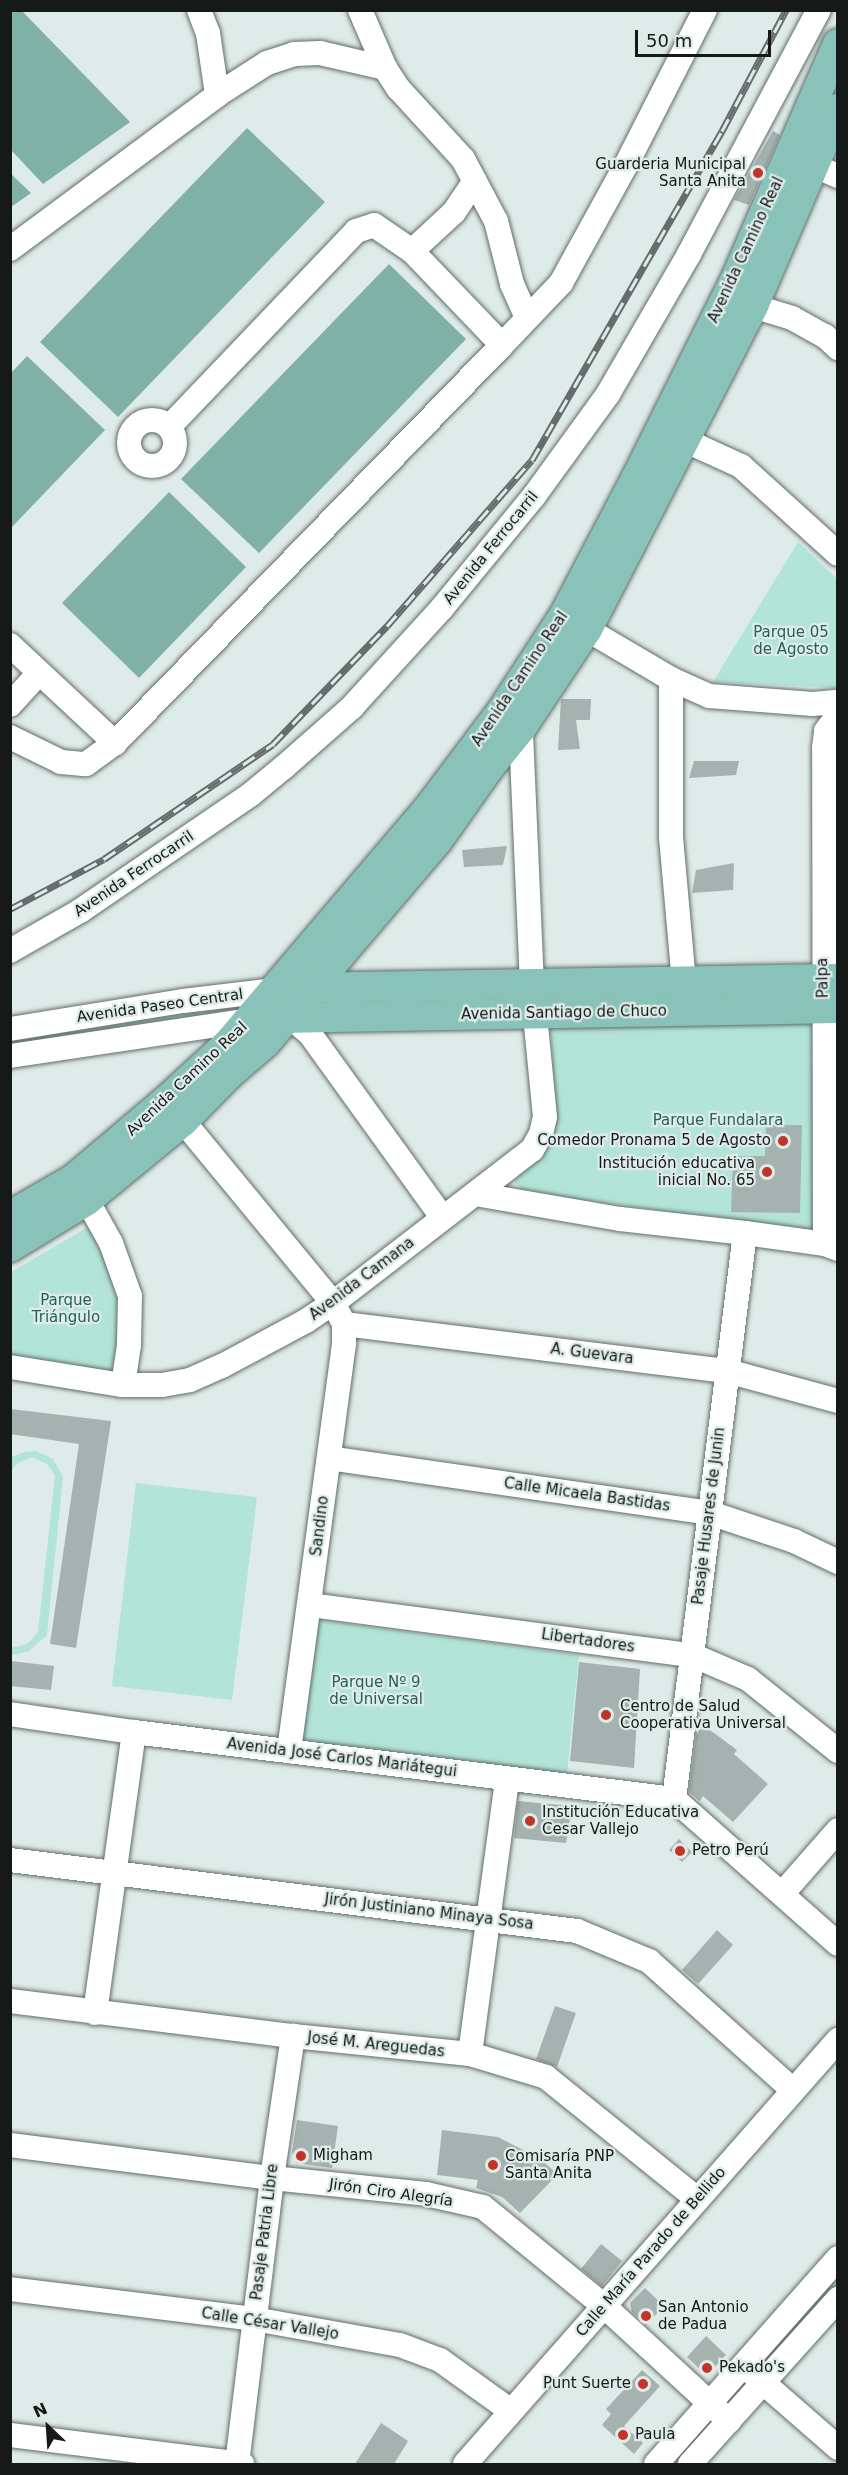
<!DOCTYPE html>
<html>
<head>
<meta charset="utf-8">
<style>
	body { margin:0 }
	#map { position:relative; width:848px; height:2475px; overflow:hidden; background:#deebe8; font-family:"DejaVu Sans",sans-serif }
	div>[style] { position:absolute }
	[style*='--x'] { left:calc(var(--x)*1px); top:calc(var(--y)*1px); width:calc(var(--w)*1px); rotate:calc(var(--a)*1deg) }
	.green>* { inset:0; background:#b3e4d8 }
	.water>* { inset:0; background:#80b1a6 }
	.building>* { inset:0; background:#a6b2af }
	.roads { filter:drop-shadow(0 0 2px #616d6a) drop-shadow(0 0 2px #616d6a) }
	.minor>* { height:24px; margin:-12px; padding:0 12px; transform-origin:12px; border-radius:12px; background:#fff }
	.minor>.ring { margin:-12px; padding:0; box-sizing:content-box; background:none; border:24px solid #fff; border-radius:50% }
	.major>* { height:30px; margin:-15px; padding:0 15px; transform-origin:15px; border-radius:15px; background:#89c2b8 }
	.rail>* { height:7px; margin-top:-3.5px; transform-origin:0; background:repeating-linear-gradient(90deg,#deebe8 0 14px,#666d6c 0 28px); box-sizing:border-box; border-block:2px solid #666d6c }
	.dots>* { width:16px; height:16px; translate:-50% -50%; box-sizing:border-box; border:3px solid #deebe8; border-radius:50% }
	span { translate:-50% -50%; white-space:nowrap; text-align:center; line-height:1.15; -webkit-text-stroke:4.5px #deebe8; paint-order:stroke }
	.poi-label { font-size:15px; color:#151918 }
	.right { translate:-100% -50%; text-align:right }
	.left { translate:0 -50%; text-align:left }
	.street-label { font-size:15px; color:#151918 }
	.park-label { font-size:15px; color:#236357 }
	.frame { position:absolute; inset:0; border:12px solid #151918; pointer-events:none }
	.north { position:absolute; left:18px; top:2397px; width:60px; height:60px; -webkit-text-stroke:4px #deebe8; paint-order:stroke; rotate:335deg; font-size:16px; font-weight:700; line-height:24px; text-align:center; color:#151918 }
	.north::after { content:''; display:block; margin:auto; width:21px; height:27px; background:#151918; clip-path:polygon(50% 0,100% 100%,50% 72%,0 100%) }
	.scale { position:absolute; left:635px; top:30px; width:136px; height:27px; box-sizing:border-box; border:3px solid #151918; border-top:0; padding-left:8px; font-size:18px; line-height:21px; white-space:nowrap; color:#151918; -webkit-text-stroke:4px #deebe8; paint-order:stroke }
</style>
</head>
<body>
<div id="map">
	<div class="green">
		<div style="clip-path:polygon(798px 542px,837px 579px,837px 688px,713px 682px)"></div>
		<div style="clip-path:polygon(198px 1010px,200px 1019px,11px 1051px,11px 1039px)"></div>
		<div style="clip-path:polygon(814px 1023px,815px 1231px,525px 1192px,515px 1183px,517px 1176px,537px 1162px,551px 1144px,556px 1127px,551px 1028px)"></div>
		<div style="clip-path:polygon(90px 1226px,120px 1295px,121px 1375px,11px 1356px,11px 1272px)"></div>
		<div style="clip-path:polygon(36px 1451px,53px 1459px,63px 1477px,47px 1635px,28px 1652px,11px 1655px,11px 1648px,27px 1644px,38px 1632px,55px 1475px,47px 1464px,32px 1457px,18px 1463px,10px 1472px,11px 1457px,25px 1452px)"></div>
		<div style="clip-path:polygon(136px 1483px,257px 1497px,232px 1700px,112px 1686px)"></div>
		<div style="clip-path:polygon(319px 1620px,579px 1655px,567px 1774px,299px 1745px)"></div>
		<div style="clip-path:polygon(837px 2270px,837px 2286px,771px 2362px,762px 2355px)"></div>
	</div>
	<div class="water">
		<div style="clip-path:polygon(11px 10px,22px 11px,130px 122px,43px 184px,11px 150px)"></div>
		<div style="clip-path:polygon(247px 128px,325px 202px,118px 417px,40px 342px)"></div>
		<div style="clip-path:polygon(10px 173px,31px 193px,11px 207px,10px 207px)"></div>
		<div style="clip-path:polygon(389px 264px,466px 339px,259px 553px,181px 479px)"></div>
		<div style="clip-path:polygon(27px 356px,105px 430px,11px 528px,11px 373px)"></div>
		<div style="clip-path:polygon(169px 492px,246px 567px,139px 678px,62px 603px)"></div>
	</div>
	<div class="building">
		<div style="clip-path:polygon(773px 131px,780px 135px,749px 205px,734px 200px)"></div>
		<div style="clip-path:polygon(561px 699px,591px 699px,590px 720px,576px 720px,580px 749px,558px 750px)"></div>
		<div style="clip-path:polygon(694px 761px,739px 761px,736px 775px,689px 778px)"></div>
		<div style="clip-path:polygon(507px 846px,503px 865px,464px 867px,462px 850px)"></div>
		<div style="clip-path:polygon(734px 863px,733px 890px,692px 893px,696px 870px)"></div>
		<div style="clip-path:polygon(766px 1125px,802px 1125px,800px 1213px,731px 1212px,733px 1156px,765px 1156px)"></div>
		<div style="clip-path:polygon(10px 1409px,111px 1421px,76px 1648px,50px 1644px,79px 1444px,10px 1434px)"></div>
		<div style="clip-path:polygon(10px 1661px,54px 1666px,51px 1690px,10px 1686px)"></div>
		<div style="clip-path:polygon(579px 1662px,640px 1669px,634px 1768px,570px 1761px)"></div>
		<div style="clip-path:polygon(697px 1729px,710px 1730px,737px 1750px,734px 1754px,768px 1784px,733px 1822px,703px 1796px,700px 1801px,689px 1792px)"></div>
		<div style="clip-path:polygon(518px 1801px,572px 1806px,566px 1843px,514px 1838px)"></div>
		<div style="clip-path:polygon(679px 1839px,692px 1852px,682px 1862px,669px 1850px)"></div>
		<div style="clip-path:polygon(717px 1930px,733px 1945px,698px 1984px,682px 1970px)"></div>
		<div style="clip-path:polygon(555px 2006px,576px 2013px,557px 2067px,536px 2059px)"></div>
		<div style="clip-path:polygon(297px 2120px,338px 2126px,332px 2168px,296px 2163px,292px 2152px)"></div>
		<div style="clip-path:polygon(442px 2130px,498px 2137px,537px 2157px,558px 2174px,520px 2213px,502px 2197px,476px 2188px,478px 2180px,437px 2175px)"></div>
		<div style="clip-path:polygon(601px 2244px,622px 2261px,602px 2286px,581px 2269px)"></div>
		<div style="clip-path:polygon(645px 2288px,664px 2306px,646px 2325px,632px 2312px,630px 2303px)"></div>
		<div style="clip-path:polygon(706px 2336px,726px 2355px,710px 2372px,704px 2373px,687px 2357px)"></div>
		<div style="clip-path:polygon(642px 2370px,660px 2386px,624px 2426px,643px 2443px,634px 2454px,602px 2425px,611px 2414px,606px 2409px)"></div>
		<div style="clip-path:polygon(381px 2423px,408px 2441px,394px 2464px,355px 2464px)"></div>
	</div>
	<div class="roads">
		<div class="minor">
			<div style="--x:199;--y:10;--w:25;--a:69"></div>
			<div style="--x:208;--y:33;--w:63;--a:81.7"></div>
			<div style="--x:360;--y:10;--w:63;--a:66.7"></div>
			<div style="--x:385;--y:68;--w:24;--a:57"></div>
			<div style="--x:398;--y:88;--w:96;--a:47.5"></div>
			<div style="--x:463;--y:159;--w:70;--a:62"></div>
			<div style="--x:496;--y:221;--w:65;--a:75.7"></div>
			<div style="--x:512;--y:284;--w:37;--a:66"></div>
			<div style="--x:813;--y:165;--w:27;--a:24"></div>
			<div style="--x:10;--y:249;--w:258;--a:-36.6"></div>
			<div style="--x:217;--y:95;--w:59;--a:-32.6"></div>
			<div style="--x:267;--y:63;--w:28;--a:-18"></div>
			<div style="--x:294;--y:54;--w:26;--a:-2"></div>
			<div style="--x:320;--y:53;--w:67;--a:13"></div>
			<div style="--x:412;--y:251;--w:130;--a:46.2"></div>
			<div style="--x:753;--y:306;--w:41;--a:17.1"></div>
			<div style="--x:792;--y:318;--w:38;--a:29"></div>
			<div style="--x:825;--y:336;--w:18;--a:43"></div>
			<div class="ring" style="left:129px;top:420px;width:22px;height:22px"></div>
			<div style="--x:169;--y:427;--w:271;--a:-46.3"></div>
			<div style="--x:356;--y:231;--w:19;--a:-18"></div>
			<div style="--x:374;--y:225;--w:46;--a:34.4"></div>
			<div style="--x:412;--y:251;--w:57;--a:-42.9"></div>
			<div style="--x:454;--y:212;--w:37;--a:-56"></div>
			<div style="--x:684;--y:440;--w:63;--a:24.5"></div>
			<div style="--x:741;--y:466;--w:131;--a:42.2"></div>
			<div style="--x:571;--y:620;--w:116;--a:30.5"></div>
			<div style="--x:671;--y:679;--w:42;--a:24.1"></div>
			<div style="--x:709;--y:696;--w:104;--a:4.4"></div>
			<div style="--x:813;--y:704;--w:25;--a:-5"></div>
			<div style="--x:10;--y:645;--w:144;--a:43"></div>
			<div style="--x:671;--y:679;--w:158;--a:90"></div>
			<div style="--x:671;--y:837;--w:146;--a:84.9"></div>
			<div style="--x:10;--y:705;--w:43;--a:-47.8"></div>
			<div style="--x:10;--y:737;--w:57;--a:26.1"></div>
			<div style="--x:61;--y:762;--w:25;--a:5"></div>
			<div style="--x:86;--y:764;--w:36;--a:-36"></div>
			<div style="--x:115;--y:743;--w:555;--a:-45.8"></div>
			<div style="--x:502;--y:345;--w:86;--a:-46.4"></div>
			<div style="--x:561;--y:283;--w:135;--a:-61.2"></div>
			<div style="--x:626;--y:165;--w:174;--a:-63"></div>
			<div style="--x:10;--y:951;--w:81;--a:-29.7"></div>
			<div style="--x:80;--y:911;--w:206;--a:-34.3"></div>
			<div style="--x:250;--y:795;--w:44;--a:-39.5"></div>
			<div style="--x:284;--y:767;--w:91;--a:-41.4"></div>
			<div style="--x:352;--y:707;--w:134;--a:-47.7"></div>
			<div style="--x:442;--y:608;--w:145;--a:-50.6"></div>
			<div style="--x:534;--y:496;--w:126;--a:-54"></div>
			<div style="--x:608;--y:394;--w:162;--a:-59.9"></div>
			<div style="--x:689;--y:254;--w:276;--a:-62"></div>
			<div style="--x:290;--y:1017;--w:26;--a:40"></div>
			<div style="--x:310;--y:1034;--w:226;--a:54.2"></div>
			<div style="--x:10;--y:1029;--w:175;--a:-9.2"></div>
			<div style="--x:183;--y:1001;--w:93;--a:-6.8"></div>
			<div style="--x:10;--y:1056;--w:244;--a:-8.5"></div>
			<div style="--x:183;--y:1121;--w:236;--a:50.5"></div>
			<div style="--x:333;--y:1303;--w:24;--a:62"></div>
			<div style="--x:344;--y:1324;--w:20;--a:90"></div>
			<div style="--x:344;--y:1344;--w:411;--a:97.7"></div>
			<div style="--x:475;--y:1194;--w:147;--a:9.8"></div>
			<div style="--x:620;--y:1219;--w:126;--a:6.4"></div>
			<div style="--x:745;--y:1233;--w:81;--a:7.8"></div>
			<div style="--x:825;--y:1244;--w:14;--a:21"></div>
			<div style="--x:87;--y:1200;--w:49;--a:60.8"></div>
			<div style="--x:111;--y:1243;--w:56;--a:70.3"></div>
			<div style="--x:130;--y:1296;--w:49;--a:91.2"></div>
			<div style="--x:129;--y:1345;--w:40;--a:98.5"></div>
			<div style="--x:825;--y:1244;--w:496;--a:-90.1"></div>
			<div style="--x:824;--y:748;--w:17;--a:-83"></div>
			<div style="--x:826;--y:731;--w:20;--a:-53"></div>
			<div style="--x:344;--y:1324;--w:386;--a:7"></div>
			<div style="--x:727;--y:1371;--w:115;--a:15.1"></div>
			<div style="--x:10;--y:1367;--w:114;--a:9.1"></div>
			<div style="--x:123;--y:1385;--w:39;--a:0"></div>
			<div style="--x:162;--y:1385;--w:28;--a:-10"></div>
			<div style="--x:190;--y:1380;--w:35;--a:-24"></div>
			<div style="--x:222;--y:1366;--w:95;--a:-28.2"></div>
			<div style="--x:306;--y:1321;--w:32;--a:-34"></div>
			<div style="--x:333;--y:1303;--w:251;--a:-37.6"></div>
			<div style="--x:532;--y:1150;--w:18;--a:-61"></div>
			<div style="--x:541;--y:1134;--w:17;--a:-77"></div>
			<div style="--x:545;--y:1117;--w:133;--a:-95.6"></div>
			<div style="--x:532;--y:985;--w:257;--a:-92.5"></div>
			<div style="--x:329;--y:1458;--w:385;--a:8.2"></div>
			<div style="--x:710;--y:1513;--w:89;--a:18.4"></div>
			<div style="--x:794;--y:1541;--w:49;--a:25.5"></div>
			<div style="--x:310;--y:1605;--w:385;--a:7.5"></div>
			<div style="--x:692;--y:1655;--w:61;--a:23.2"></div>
			<div style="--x:748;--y:1679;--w:115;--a:38.7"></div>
			<div style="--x:10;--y:1714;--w:125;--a:8.3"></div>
			<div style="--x:134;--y:1732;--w:544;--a:7.07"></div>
			<div style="--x:674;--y:1799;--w:570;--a:-82.85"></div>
			<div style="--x:674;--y:1799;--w:219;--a:41.5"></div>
			<div style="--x:10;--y:1860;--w:571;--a:7.14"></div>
			<div style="--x:577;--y:1931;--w:78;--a:22.6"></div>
			<div style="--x:649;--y:1961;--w:193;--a:41.9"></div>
			<div style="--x:782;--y:1894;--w:85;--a:-48.8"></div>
			<div style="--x:10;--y:2001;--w:285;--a:7.1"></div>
			<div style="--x:293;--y:2036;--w:178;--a:5.8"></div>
			<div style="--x:470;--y:2054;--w:79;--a:16.8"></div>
			<div style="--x:546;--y:2077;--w:194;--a:38.9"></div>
			<div style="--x:95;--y:2013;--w:284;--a:-82.1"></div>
			<div style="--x:470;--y:2054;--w:277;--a:-82.3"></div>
			<div style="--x:10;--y:2145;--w:264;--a:7.2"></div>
			<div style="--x:272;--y:2178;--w:155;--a:5.9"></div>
			<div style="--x:426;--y:2194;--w:58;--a:12.8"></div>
			<div style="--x:483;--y:2207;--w:156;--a:39.3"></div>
			<div style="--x:604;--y:2306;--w:170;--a:42.6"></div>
			<div style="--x:10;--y:2289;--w:246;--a:7"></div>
			<div style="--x:254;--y:2319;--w:148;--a:10.1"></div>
			<div style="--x:400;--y:2345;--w:43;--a:20.6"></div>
			<div style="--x:440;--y:2360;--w:87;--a:35.7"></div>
			<div style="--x:751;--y:2372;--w:116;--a:41.1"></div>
			<div style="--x:10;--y:2435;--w:234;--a:7.1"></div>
			<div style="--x:237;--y:2464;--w:288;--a:-83"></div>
			<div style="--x:272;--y:2178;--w:144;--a:-81.6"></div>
			<div style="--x:465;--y:2464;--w:565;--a:-48.66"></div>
			<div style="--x:656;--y:2464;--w:275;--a:-48.5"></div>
			<div style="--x:690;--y:2464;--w:222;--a:-48.1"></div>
		</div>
		<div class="major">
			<div style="--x:299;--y:988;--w:539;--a:-0.96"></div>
			<div style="--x:277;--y:1018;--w:561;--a:-1.02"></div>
			<div style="--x:10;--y:1216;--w:74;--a:-30"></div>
			<div style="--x:74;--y:1179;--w:121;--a:-40.3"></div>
			<div style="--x:166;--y:1101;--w:84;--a:-42.6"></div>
			<div style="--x:228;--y:1044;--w:315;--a:-49.6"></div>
			<div style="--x:432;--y:804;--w:116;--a:-53"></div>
			<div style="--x:502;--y:711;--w:113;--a:-56.9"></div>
			<div style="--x:564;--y:616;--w:155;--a:-62.3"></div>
			<div style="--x:636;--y:479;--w:229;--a:-63.5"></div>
			<div style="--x:738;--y:274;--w:251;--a:-66.5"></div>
			<div style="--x:10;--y:1247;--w:90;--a:-31.4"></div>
			<div style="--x:87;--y:1200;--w:124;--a:-39.5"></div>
			<div style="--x:183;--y:1121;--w:64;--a:-45.6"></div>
			<div style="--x:228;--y:1075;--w:49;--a:-40.9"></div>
			<div style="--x:265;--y:1043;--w:265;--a:-49.6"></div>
			<div style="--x:437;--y:841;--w:92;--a:-54.8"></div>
			<div style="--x:490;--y:766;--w:49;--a:-50.8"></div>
			<div style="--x:521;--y:728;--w:119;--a:-56.3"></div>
			<div style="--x:587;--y:629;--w:363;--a:-62.8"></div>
			<div style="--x:753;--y:306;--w:215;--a:-66.7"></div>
		</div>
	</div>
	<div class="rail">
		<div style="--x:10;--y:909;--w:106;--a:-28"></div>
		<div style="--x:104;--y:859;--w:204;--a:-34.2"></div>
		<div style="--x:273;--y:744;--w:164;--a:-46"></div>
		<div style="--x:387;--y:626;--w:220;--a:-48.9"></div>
		<div style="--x:532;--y:460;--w:380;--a:-60"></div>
		<div style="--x:722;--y:131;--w:137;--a:-62.1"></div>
	</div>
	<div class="dots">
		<div style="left:758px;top:173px;background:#c13428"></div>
		<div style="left:783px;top:1141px;background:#c13428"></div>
		<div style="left:767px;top:1172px;background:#c13428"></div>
		<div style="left:606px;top:1715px;background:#c13428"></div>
		<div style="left:530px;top:1821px;background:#c13428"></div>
		<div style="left:680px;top:1851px;background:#c13428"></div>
		<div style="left:301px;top:2156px;background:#c13428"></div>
		<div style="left:493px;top:2165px;background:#c13428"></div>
		<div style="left:646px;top:2316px;background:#c13428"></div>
		<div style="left:707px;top:2368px;background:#c13428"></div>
		<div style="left:643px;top:2384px;background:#c13428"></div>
		<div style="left:623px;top:2435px;background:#c13428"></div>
	</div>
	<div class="poi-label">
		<span class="right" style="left:746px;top:173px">Guarderia Municipal<br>Santa Anita</span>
		<span class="right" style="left:771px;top:1141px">Comedor Pronama 5 de Agosto</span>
		<span class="right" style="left:755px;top:1172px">Institución educativa<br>inicial No. 65</span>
		<span class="left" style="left:620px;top:1715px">Centro de Salud<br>Cooperativa Universal</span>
		<span class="left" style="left:542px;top:1821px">Institución Educativa<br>Cesar Vallejo</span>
		<span class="left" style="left:692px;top:1851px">Petro Perú</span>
		<span class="left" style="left:313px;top:2156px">Migham</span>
		<span class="left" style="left:505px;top:2165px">Comisaría PNP<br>Santa Anita</span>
		<span class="left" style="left:658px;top:2316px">San Antonio<br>de Padua</span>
		<span class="left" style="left:719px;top:2368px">Pekado's</span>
		<span class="right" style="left:631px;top:2384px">Punt Suerte</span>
		<span class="left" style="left:635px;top:2435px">Paula</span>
	</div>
	<div class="street-label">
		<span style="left:746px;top:250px;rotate:-65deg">Avenida Camino Real</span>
		<span style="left:491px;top:548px;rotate:-51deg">Avenida Ferrocarril</span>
		<span style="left:520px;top:679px;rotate:-56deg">Avenida Camino Real</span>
		<span style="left:134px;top:874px;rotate:-34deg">Avenida Ferrocarril</span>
		<span style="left:823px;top:978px;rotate:-91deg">Palpa</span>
		<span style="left:160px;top:1006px;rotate:-8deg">Avenida Paseo Central</span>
		<span style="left:564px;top:1013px;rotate:-1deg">Avenida Santiago de Chuco</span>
		<span style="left:187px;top:1079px;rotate:-43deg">Avenida Camino Real</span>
		<span style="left:362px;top:1279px;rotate:-37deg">Avenida Camana</span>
		<span style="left:592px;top:1354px;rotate:7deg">A. Guevara</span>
		<span style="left:587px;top:1495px;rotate:8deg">Calle Micaela Bastidas</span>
		<span style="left:709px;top:1516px;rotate:-83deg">Pasaje Husares de Junin</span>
		<span style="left:320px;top:1526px;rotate:-83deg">Sandino</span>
		<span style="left:588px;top:1641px;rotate:8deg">Libertadores</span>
		<span style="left:342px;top:1758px;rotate:7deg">Avenida José Carlos Mariátegui</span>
		<span style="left:429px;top:1912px;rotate:7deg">Jirón Justiniano Minaya Sosa</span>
		<span style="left:376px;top:2045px;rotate:6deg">José M. Areguedas</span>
		<span style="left:391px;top:2193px;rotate:8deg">Jirón Ciro Alegría</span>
		<span style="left:265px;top:2232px;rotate:-83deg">Pasaje Patria Libre</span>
		<span style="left:651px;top:2252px;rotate:-49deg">Calle María Parado de Bellido</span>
		<span style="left:270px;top:2324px;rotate:9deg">Calle César Vallejo</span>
	</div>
	<div class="park-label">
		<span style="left:791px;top:641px">Parque 05<br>de Agosto</span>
		<span style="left:718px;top:1121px">Parque Fundalara</span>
		<span style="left:66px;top:1309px">Parque<br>Triángulo</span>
		<span style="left:376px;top:1691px">Parque Nº 9<br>de Universal</span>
	</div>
	<div class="frame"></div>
	<div class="north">N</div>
	<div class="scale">50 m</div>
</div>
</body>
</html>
